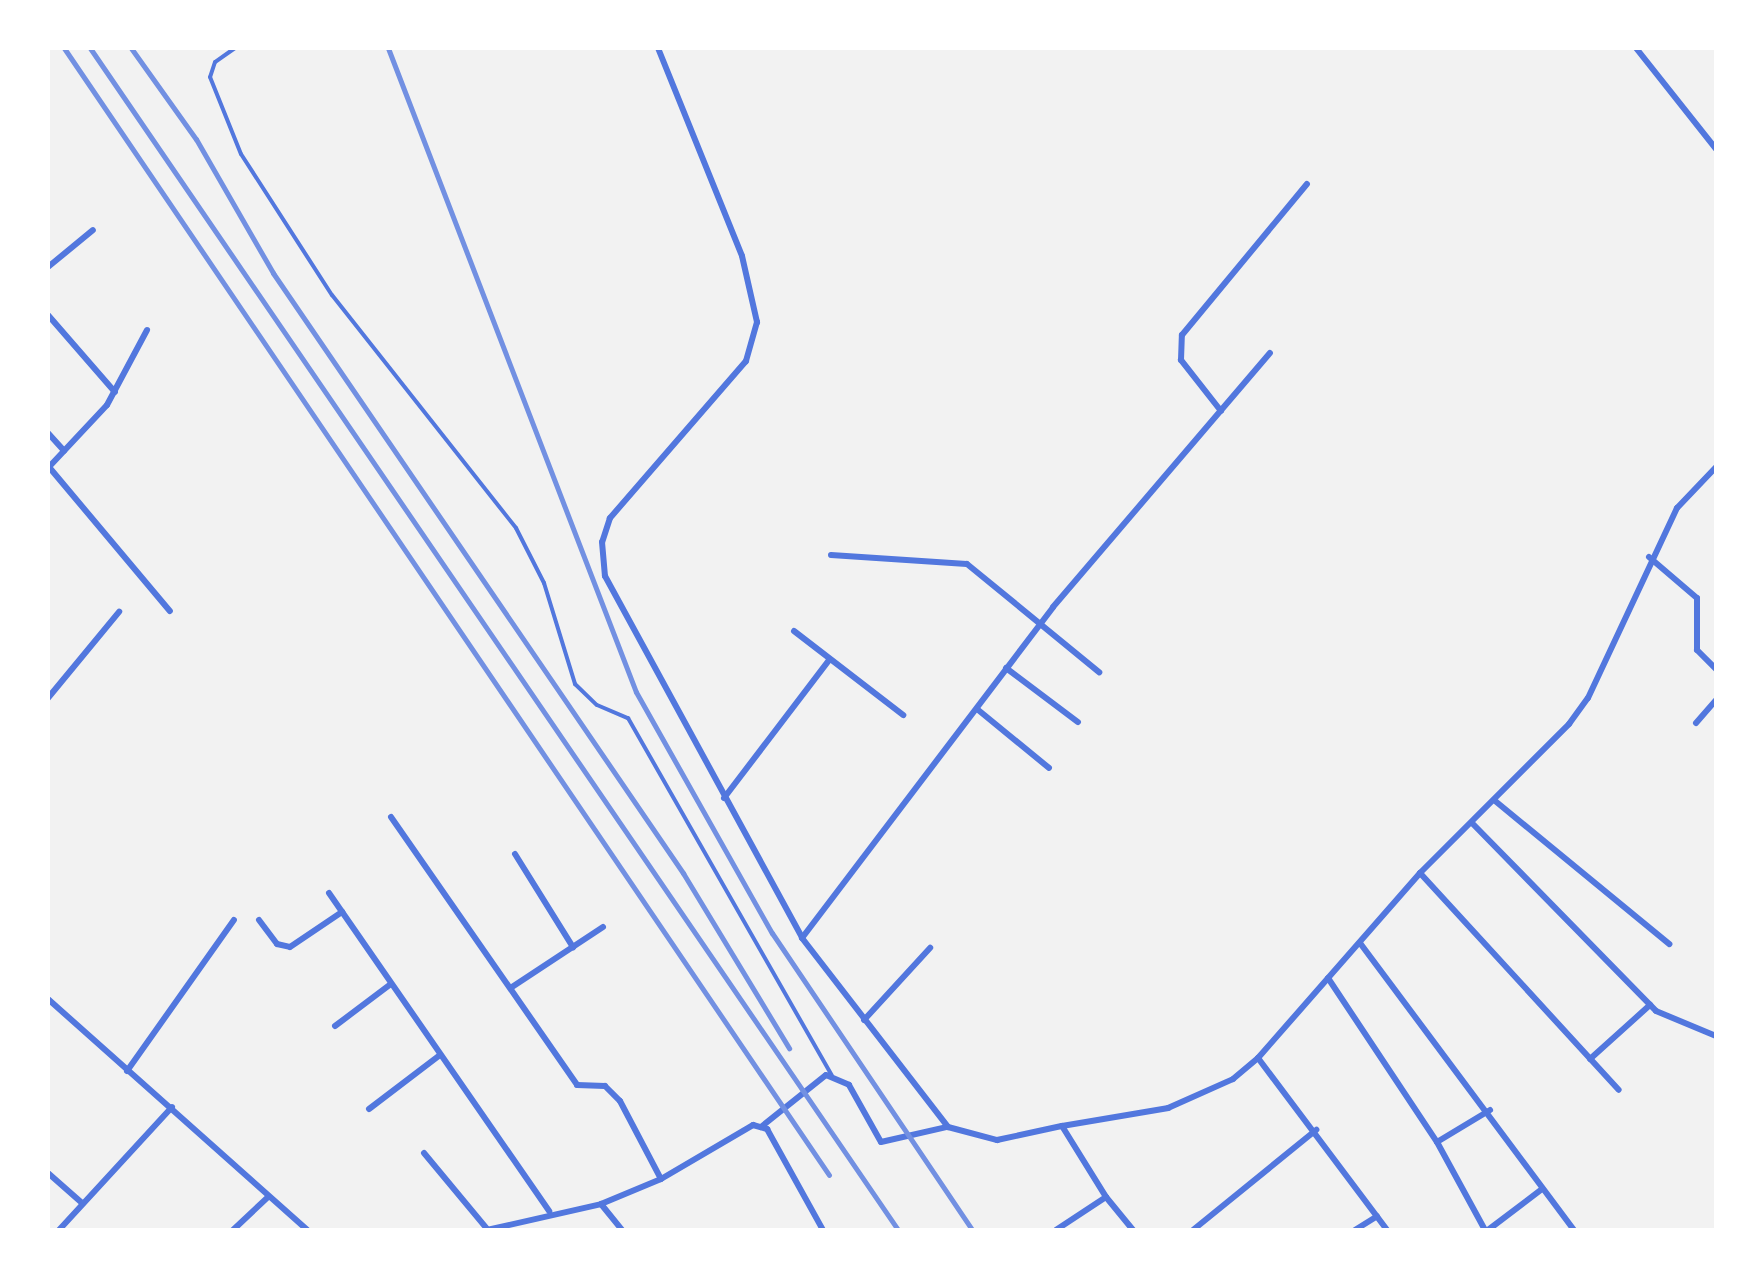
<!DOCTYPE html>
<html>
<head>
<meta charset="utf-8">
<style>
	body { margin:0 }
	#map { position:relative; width:1764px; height:1278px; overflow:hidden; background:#f2f2f2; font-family:Overpass,sans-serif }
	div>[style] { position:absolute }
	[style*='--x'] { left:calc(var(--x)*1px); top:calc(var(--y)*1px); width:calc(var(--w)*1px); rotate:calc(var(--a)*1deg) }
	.service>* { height:4px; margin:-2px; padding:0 2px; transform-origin:2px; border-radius:2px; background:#5277de }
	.minor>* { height:6px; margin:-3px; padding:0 3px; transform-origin:3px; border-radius:3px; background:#5277de }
	.rail>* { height:5px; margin:-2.5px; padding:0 2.5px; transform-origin:2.5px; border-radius:2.5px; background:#7290e2 }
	span { translate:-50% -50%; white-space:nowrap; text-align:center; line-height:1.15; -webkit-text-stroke:8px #fff; paint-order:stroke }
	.frame { position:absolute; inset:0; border:50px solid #fff; pointer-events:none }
</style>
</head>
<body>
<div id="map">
	<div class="service">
		<div style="--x:235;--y:48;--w:24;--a:145"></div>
		<div style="--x:215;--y:62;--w:16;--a:108"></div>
		<div style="--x:210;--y:77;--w:83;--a:68.1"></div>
		<div style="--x:241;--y:154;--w:168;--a:57.2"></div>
		<div style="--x:332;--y:295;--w:297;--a:51.7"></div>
		<div style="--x:516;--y:528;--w:62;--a:63"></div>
		<div style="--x:544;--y:583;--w:106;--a:72.9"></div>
		<div style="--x:575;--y:684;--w:30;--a:44"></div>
		<div style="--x:597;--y:705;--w:34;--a:23"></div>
		<div style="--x:628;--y:718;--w:411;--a:60.3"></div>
	</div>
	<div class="minor">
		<div style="--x:658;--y:48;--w:224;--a:68"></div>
		<div style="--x:742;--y:256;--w:68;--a:77.2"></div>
		<div style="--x:757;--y:322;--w:41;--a:105.8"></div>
		<div style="--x:746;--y:361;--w:208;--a:130.9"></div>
		<div style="--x:610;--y:518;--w:25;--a:108"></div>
		<div style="--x:602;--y:542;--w:34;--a:85"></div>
		<div style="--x:605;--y:576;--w:412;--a:61.4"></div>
		<div style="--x:802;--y:938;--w:239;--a:52.3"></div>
		<div style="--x:948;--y:1127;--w:51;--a:14.9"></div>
		<div style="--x:997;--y:1140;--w:66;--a:-12.2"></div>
		<div style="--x:1062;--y:1126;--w:84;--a:58.2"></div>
		<div style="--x:1106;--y:1197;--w:60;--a:146.6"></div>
		<div style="--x:1636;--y:48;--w:129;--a:51.6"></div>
		<div style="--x:48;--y:267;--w:58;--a:-39.4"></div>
		<div style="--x:48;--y:315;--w:102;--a:49"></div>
		<div style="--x:1221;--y:411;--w:65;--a:-128.1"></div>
		<div style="--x:1181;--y:360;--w:25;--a:-88"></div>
		<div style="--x:1182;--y:335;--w:196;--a:-50.4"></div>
		<div style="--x:48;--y:433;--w:24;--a:48"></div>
		<div style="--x:49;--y:467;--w:188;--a:50"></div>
		<div style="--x:48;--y:468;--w:86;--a:-46.9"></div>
		<div style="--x:107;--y:405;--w:85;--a:-61.9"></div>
		<div style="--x:831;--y:555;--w:136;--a:3.8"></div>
		<div style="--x:967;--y:564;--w:171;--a:39.3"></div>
		<div style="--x:1649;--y:557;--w:63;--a:40.5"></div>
		<div style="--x:1697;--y:598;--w:52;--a:90"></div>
		<div style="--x:1697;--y:650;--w:27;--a:45"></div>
		<div style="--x:794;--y:631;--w:138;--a:37.6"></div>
		<div style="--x:1006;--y:668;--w:90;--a:36.9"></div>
		<div style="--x:48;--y:698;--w:112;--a:-50.5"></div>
		<div style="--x:977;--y:709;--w:93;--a:39.3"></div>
		<div style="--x:1696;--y:723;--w:30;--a:-49"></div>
		<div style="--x:724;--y:798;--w:173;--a:-52.7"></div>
		<div style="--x:1494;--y:800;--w:227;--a:39.4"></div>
		<div style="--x:391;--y:817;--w:326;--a:55.2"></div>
		<div style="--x:577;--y:1085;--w:28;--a:2"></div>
		<div style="--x:605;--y:1086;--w:21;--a:45"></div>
		<div style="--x:620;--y:1101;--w:88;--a:62.3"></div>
		<div style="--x:1472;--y:823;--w:263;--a:45.6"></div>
		<div style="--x:1656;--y:1011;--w:65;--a:22.6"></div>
		<div style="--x:515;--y:854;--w:110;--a:58.1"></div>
		<div style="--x:1420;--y:873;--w:294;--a:47.5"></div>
		<div style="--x:329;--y:893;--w:387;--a:55.3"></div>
		<div style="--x:259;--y:920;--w:30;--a:53"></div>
		<div style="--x:277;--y:944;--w:13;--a:13"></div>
		<div style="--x:290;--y:947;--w:63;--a:-33.9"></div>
		<div style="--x:802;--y:938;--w:415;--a:-52.8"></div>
		<div style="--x:1053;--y:607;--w:334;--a:-49.5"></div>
		<div style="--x:1360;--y:943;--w:358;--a:53.3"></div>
		<div style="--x:1328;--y:978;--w:197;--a:56.4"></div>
		<div style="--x:512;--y:987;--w:109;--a:-33.4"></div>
		<div style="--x:48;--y:999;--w:347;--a:41.7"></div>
		<div style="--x:864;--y:1020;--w:98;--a:-47.5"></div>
		<div style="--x:335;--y:1026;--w:70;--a:-36.9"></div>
		<div style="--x:1258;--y:1058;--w:215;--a:53.1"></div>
		<div style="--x:1590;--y:1059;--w:81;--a:-42"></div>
		<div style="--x:127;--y:1071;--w:185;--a:-54.7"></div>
		<div style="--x:369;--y:1109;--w:89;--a:-37.3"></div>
		<div style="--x:1062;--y:1126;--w:108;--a:-9.6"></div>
		<div style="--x:1168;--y:1108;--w:71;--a:-24"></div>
		<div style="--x:1233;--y:1079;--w:33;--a:-40"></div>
		<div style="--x:1258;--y:1058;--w:246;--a:-48.8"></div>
		<div style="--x:1420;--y:873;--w:211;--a:-45"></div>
		<div style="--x:1569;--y:724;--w:32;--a:-54"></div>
		<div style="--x:1588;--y:698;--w:210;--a:-64.9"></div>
		<div style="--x:1677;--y:508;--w:57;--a:-46.4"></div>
		<div style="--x:761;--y:1127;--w:83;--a:-38.7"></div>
		<div style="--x:826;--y:1075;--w:25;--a:23"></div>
		<div style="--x:849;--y:1085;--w:65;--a:60.7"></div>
		<div style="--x:881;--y:1142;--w:68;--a:-12.8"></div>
		<div style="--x:424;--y:1153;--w:100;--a:50.3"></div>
		<div style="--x:48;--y:1173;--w:45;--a:41.4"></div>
		<div style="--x:1106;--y:1197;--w:43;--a:50.7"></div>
		<div style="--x:601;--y:1204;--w:33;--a:51"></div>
		<div style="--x:59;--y:1230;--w:167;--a:-47.4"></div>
		<div style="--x:233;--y:1230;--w:48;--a:-43.3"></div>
		<div style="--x:487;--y:1230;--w:117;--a:-12.8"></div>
		<div style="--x:601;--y:1204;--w:65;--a:-22.6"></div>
		<div style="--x:661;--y:1179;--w:107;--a:-30.4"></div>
		<div style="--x:753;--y:1125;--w:15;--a:16"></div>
		<div style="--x:767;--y:1129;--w:115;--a:61"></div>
		<div style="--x:1193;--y:1230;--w:159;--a:-39.1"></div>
		<div style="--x:1355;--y:1230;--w:26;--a:-32"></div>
		<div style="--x:1485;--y:1230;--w:100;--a:-118.6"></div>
		<div style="--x:1437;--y:1142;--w:62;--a:-31.1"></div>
		<div style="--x:1488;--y:1230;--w:68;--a:-37.2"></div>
	</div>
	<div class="rail">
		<div style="--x:64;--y:48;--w:1362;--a:55.83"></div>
		<div style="--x:90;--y:48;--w:1432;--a:55.64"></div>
		<div style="--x:131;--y:48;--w:112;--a:54.5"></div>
		<div style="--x:196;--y:139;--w:155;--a:60.1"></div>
		<div style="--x:273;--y:273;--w:727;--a:55.65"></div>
		<div style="--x:683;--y:873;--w:205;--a:58.8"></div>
		<div style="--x:388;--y:48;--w:690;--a:68.94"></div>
		<div style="--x:636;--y:692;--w:277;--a:60.6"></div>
		<div style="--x:772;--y:933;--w:358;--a:56"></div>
	</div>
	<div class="frame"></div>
</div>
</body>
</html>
